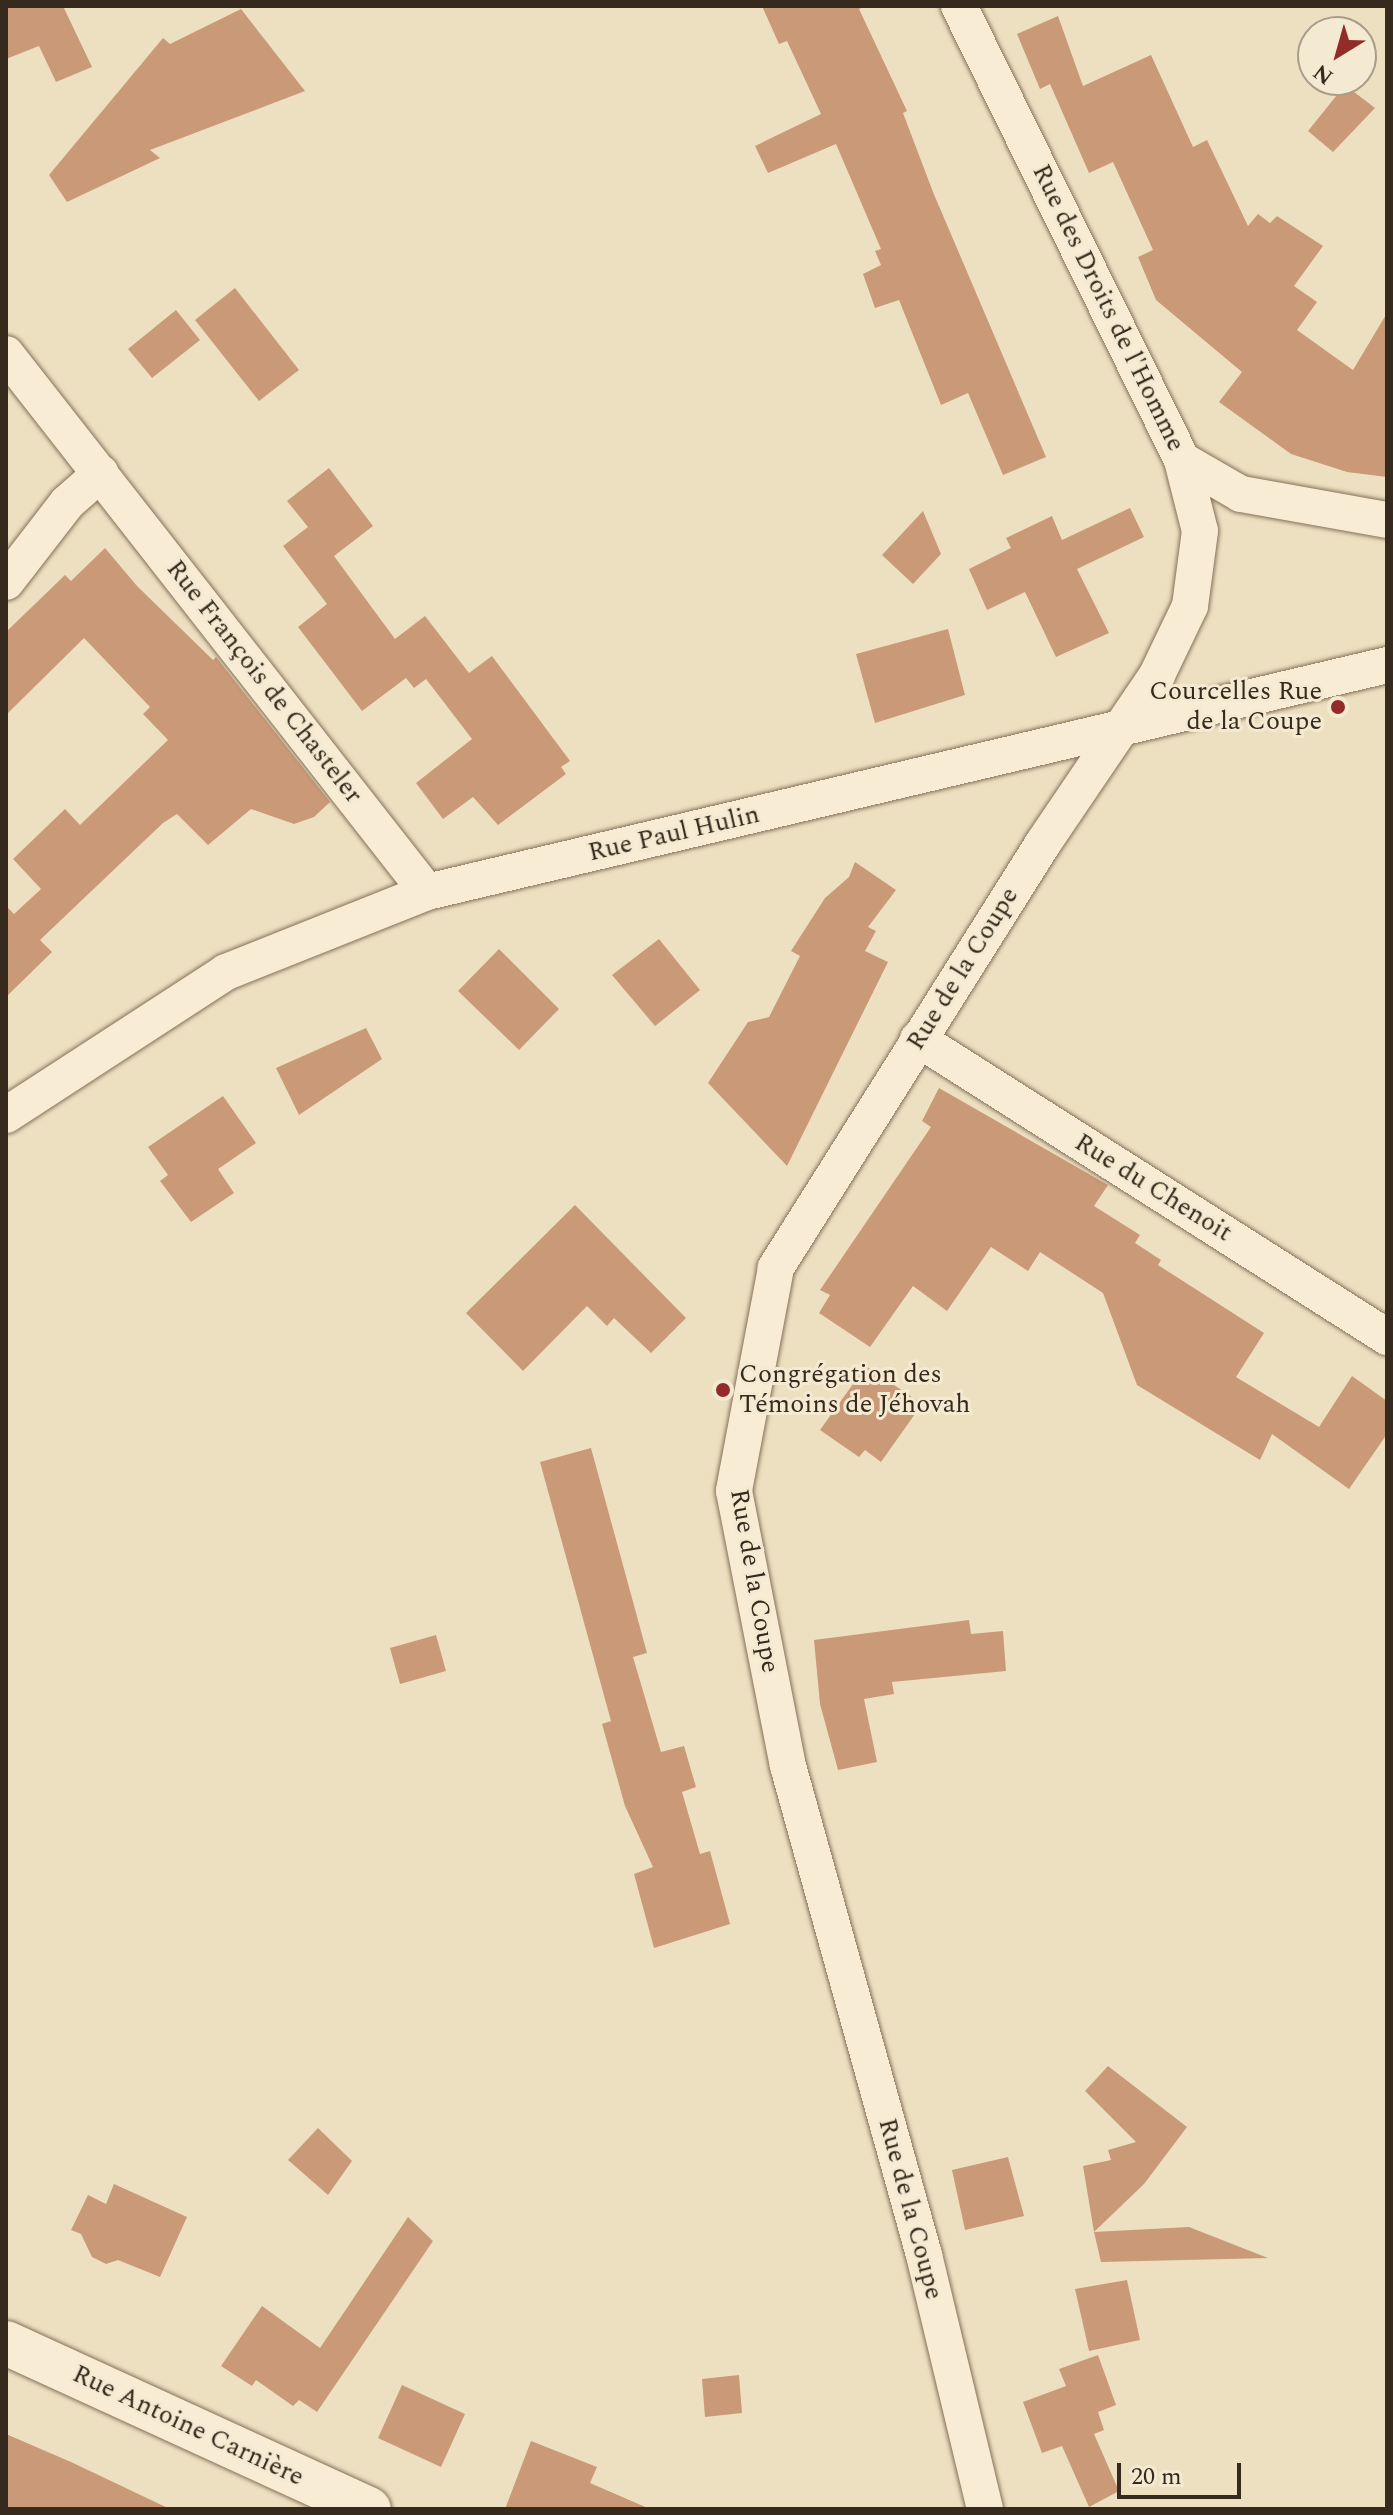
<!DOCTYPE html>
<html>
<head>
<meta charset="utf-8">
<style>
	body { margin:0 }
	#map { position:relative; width:1393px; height:2515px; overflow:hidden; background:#ede0c1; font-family:Spectral,serif }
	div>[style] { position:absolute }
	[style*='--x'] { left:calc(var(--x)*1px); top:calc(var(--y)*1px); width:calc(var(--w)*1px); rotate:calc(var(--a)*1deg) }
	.building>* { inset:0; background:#ca9a78 }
	.roads { filter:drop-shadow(0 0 2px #857159) drop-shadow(0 0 2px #857159) }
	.street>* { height:36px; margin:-18px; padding:0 18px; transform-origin:18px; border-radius:18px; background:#f8edd4 }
	.secondary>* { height:44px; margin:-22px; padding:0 22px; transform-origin:22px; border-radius:22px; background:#f8edd4 }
	.dots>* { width:22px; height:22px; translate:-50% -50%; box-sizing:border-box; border:4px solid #f4ead1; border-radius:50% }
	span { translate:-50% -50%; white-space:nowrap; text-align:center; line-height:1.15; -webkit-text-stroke:6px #f4ead1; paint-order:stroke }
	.street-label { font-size:26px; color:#36291d }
	.poi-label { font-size:26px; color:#36291d }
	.right { translate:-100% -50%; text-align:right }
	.left { translate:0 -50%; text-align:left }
	.frame { position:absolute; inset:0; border:8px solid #36291d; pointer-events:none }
	.north { position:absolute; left:1297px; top:16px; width:80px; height:80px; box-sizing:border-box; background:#f4ead1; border:2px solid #a89d89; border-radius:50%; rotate:217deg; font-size:22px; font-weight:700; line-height:32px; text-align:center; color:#36291d }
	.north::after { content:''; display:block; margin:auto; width:28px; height:36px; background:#932b2b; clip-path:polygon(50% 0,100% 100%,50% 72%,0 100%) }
	.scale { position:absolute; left:1117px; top:2463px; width:124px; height:36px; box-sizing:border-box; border:4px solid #36291d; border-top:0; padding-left:10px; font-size:24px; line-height:28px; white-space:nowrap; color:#36291d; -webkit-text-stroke:6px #f4ead1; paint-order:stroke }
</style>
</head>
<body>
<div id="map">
	<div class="building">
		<div style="clip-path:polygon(6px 6px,63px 6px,92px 67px,56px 82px,39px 46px,6px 59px)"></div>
		<div style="clip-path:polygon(762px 6px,866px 6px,859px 9px,907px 111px,903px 113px,933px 192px,1046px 457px,1003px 475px,968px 393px,941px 405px,899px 300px,875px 308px,863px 274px,881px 265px,875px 251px,881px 249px,836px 144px,768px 173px,755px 146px,821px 114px,787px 41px,779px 44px)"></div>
		<div style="clip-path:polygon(241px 9px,305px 91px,150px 150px,160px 158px,67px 202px,49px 175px,163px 38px,170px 44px)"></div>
		<div style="clip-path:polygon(1058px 16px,1083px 86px,1151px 55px,1193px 147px,1207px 140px,1248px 226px,1258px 214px,1270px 223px,1277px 216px,1323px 246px,1294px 286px,1317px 302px,1297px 330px,1353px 370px,1387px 313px,1387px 477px,1347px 472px,1291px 454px,1219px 402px,1242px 372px,1156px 300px,1138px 257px,1153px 250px,1113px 162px,1089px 173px,1050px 84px,1040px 89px,1017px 34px)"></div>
		<div style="clip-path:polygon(1345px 85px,1375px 108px,1333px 152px,1308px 131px)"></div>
		<div style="clip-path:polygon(235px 288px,299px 370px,259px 401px,195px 320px)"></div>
		<div style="clip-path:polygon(176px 310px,200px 340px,152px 378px,128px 349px)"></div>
		<div style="clip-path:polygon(329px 468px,373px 526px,334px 556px,395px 639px,425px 616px,469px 673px,492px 656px,570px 761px,561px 767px,566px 774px,498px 825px,473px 797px,443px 819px,416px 783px,472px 739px,426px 679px,414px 688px,406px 678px,362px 711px,298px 627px,327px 604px,283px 546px,308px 527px,287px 501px)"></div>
		<div style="clip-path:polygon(1130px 508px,1144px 537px,1077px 569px,1109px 633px,1056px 657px,1025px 592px,987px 610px,969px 569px,1011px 548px,1006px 538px,1052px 516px,1062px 540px)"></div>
		<div style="clip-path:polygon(923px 511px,941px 554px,913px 584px,882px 555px)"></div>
		<div style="clip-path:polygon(105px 548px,137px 586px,213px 660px,216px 657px,330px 802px,314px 817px,294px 824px,251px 809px,208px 845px,177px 814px,163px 823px,40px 940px,52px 952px,6px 997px,6px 906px,14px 914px,41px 889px,13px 859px,65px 809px,80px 825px,168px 740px,143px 714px,150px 707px,84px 638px,6px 715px,6px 632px,65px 575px,71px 581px)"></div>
		<div style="clip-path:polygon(948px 629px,965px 695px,875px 723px,856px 654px)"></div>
		<div style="clip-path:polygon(855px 862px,896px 890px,868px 927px,876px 931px,865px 951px,888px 962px,787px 1166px,708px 1083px,748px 1022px,769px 1017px,800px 956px,791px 951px,825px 898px,849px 877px)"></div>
		<div style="clip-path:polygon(659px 939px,700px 990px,655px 1026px,612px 975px)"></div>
		<div style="clip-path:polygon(499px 949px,559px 1009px,519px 1050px,458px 991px)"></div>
		<div style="clip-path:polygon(366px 1028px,382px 1059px,299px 1115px,276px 1068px)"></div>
		<div style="clip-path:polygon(939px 1088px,1108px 1185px,1094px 1206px,1140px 1235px,1135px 1243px,1161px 1260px,1158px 1265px,1264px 1333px,1236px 1377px,1319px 1427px,1352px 1376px,1387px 1401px,1387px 1434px,1349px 1489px,1272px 1434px,1260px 1460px,1137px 1385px,1103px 1293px,1040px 1252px,1028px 1271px,991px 1247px,947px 1311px,913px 1286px,870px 1347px,819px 1313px,830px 1295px,820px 1290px,931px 1127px,922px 1121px)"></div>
		<div style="clip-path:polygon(223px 1096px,256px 1143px,218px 1169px,234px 1193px,191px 1222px,160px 1181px,168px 1175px,148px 1147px)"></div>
		<div style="clip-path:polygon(575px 1205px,686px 1318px,651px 1353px,614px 1318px,607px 1326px,587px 1306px,523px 1371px,466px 1313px)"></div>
		<div style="clip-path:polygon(866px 1366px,922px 1404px,881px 1462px,865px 1450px,859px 1457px,820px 1430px)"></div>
		<div style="clip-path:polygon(591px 1448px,647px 1653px,633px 1657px,661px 1752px,684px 1746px,696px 1787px,682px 1792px,700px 1854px,710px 1851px,730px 1924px,654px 1948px,634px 1874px,653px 1867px,625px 1806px,602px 1724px,611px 1721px,540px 1462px)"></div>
		<div style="clip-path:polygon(969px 1620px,971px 1634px,1003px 1631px,1006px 1671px,892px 1682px,894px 1694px,864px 1699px,877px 1762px,838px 1770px,820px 1704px,814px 1640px)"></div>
		<div style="clip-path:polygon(436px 1635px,446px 1671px,400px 1684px,390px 1648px)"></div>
		<div style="clip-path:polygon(1108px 2066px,1187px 2127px,1144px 2184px,1094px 2232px,1083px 2166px,1111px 2160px,1108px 2150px,1136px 2142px,1085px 2091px)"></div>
		<div style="clip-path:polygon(318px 2128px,352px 2161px,328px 2195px,288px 2160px)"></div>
		<div style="clip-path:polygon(1008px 2157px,1024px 2216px,965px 2230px,952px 2170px)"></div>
		<div style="clip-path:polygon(114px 2184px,187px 2217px,160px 2277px,118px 2260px,106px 2264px,92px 2257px,81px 2234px,71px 2230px,88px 2195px,106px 2204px)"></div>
		<div style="clip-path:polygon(408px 2217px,433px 2241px,317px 2412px,299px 2400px,293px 2406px,256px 2380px,252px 2386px,221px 2366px,262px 2306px,320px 2348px)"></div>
		<div style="clip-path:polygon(1189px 2227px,1268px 2258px,1101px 2262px,1094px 2232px)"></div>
		<div style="clip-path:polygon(1127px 2280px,1140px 2340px,1089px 2351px,1075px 2289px)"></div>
		<div style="clip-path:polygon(1098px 2355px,1116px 2405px,1098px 2412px,1104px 2430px,1094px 2434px,1119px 2491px,1089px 2507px,1062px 2446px,1042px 2453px,1023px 2402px,1066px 2386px,1059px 2369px)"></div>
		<div style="clip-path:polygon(739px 2375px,742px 2413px,705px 2417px,702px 2379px)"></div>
		<div style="clip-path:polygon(402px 2385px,465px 2414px,441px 2467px,378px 2438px)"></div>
		<div style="clip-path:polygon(6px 2434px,71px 2462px,170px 2509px,6px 2509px)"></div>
		<div style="clip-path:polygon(531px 2441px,597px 2467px,590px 2483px,650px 2509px,505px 2509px)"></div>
	</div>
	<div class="roads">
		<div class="street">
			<div style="--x:959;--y:6;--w:506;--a:63.84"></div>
			<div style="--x:1182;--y:460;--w:73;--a:75.8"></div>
			<div style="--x:1200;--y:531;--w:76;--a:97.6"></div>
			<div style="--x:1190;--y:606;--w:76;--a:115.6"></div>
			<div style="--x:1157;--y:675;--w:205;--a:124.1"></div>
			<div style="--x:1042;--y:845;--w:500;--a:122.2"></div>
			<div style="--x:776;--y:1268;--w:227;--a:100.7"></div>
			<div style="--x:734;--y:1491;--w:280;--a:78.9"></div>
			<div style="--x:788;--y:1766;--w:508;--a:74.46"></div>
			<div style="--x:924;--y:2255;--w:261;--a:76.5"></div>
			<div style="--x:6;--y:354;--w:683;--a:51.96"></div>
			<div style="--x:1182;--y:460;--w:68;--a:30"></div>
			<div style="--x:1241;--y:494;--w:148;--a:10.1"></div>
			<div style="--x:6;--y:582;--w:100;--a:-52.3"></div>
			<div style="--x:67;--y:503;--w:45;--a:-41.4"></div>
			<div style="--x:918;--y:1039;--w:556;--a:32.43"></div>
			<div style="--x:6;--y:1115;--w:262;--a:-33"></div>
			<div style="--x:226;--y:972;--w:216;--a:-21.7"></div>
			<div style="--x:427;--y:892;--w:986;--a:-13.3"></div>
		</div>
		<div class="secondary">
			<div style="--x:6;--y:2343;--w:399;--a:24.6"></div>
		</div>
	</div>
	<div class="dots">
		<div style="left:1338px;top:707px;background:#932b2b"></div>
		<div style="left:723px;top:1390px;background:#932b2b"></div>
	</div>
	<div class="street-label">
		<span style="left:1108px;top:308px;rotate:64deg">Rue des Droits de l'Homme</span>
		<span style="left:264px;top:682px;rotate:52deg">Rue François de Chasteler</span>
		<span style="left:674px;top:834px;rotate:-13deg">Rue Paul Hulin</span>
		<span style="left:963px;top:969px;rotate:-58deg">Rue de la Coupe</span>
		<span style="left:1153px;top:1188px;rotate:32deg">Rue du Chenoit</span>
		<span style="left:754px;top:1581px;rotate:80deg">Rue de la Coupe</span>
		<span style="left:910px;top:2209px;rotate:75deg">Rue de la Coupe</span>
		<span style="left:188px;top:2426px;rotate:25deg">Rue Antoine Carnière</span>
	</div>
	<div class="poi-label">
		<span class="right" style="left:1322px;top:707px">Courcelles Rue<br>de la Coupe</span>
		<span class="left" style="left:739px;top:1390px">Congrégation des<br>Témoins de Jéhovah</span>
	</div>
	<div class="frame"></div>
	<div class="north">N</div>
	<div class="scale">20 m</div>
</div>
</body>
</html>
